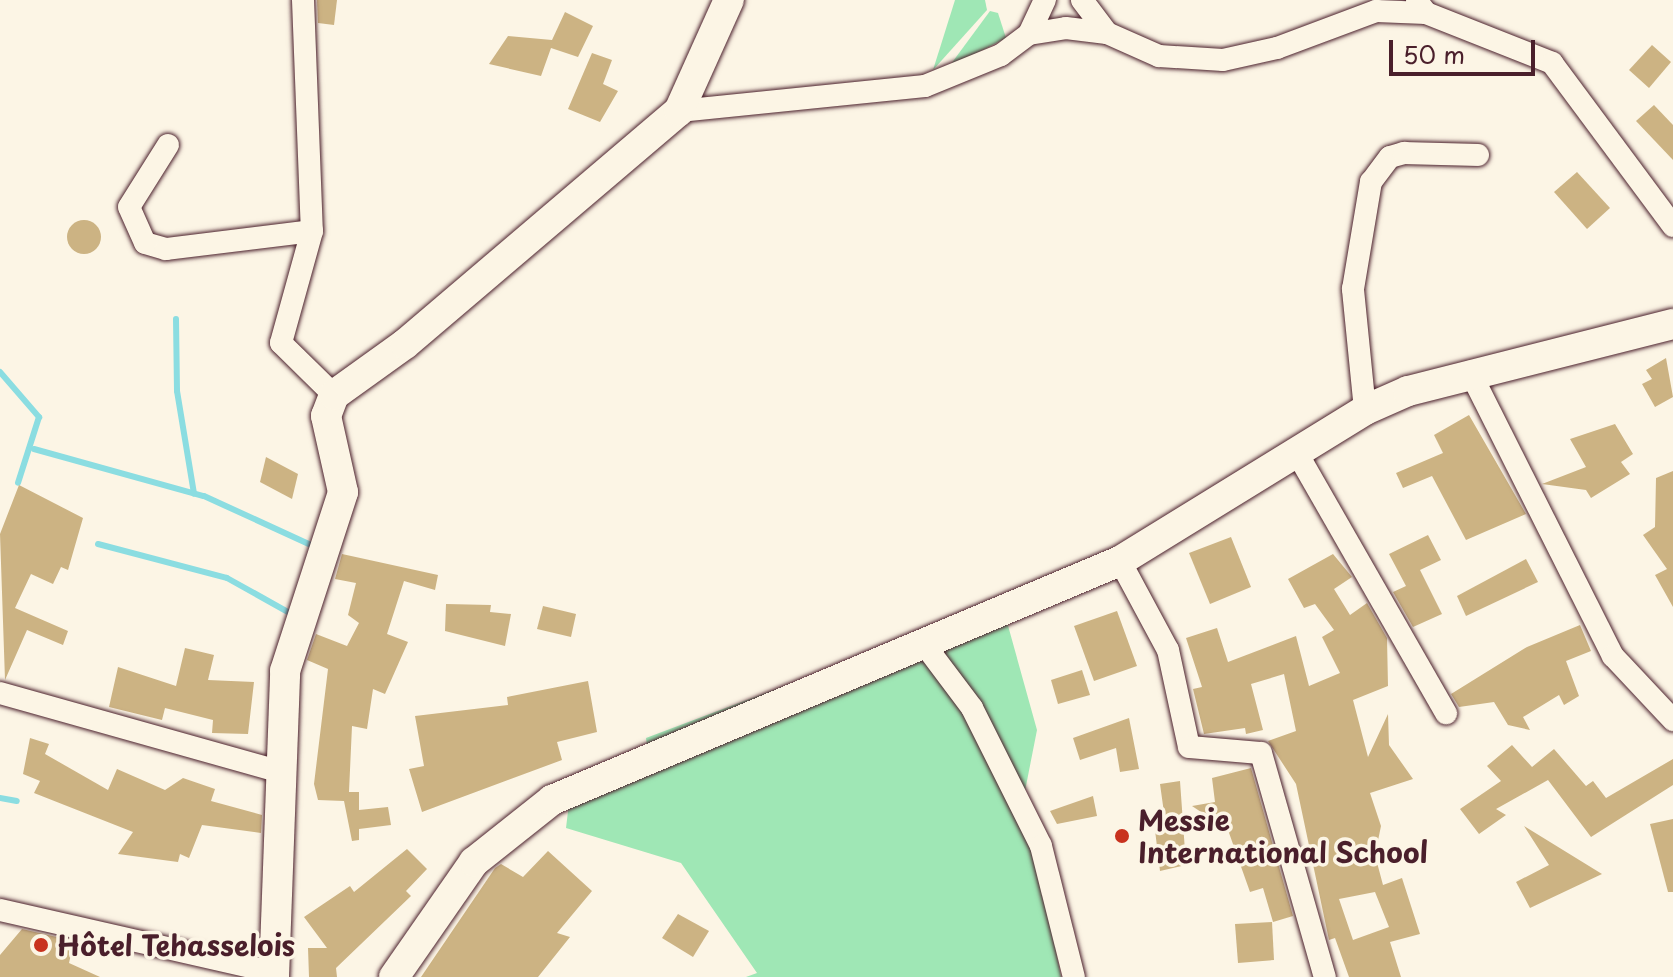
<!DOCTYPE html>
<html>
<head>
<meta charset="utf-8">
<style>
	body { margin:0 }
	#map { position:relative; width:1673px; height:977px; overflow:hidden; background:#fcf5e5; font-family:"Playpen Sans",sans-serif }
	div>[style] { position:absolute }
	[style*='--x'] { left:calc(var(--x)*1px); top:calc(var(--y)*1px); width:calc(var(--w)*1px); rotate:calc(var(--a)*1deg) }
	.green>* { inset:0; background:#9fe7b5 }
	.stream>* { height:6px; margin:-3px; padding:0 3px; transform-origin:3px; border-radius:3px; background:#8bdde1 }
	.building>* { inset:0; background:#ccb383 }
	.round { border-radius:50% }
	.roads { filter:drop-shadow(0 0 2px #4a1f2b) drop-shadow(0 0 2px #4a1f2b) }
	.street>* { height:22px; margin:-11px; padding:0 11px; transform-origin:11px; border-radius:11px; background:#fcf5e5 }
	.secondary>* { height:30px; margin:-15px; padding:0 15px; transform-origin:15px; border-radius:15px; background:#fcf5e5 }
	.dots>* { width:22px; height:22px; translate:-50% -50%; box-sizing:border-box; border:4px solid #fcf5e5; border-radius:50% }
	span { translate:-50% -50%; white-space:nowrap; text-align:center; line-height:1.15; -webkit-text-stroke:7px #fcf5e5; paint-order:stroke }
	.poi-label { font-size:28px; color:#4a1f2b; font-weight:700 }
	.left { translate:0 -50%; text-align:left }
	.scale { position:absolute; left:1389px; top:40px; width:146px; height:36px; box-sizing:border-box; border:4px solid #4a1f2b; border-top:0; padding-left:10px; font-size:24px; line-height:28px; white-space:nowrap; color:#4a1f2b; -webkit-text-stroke:6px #fcf5e5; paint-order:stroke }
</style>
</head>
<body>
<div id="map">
	<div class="green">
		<div style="clip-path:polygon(955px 0,985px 0,987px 10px,933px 70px)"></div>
		<div style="clip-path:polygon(990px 11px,998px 13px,1006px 38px,948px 68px)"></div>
		<div style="clip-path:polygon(1002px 604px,1037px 730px,1025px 791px,1061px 977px,746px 977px,757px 973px,681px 863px,566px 828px,569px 803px,649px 761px,646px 738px)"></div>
	</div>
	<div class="stream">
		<div style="--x:176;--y:319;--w:72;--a:89.2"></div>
		<div style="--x:177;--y:391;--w:104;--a:80.6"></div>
		<div style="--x:0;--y:372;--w:60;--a:49.1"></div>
		<div style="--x:39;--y:417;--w:69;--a:107.7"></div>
		<div style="--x:34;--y:449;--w:176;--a:15.5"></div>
		<div style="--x:204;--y:496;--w:120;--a:24.6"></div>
		<div style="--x:98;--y:544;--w:133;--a:14.8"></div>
		<div style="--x:227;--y:578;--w:72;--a:29.1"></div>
		<div style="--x:0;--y:798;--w:17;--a:10"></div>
	</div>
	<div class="building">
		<div style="clip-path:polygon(317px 0,337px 0,334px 25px,318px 23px)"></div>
		<div style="clip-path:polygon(565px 12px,593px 26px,578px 57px,551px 48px,541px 76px,489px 64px,508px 36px,552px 40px)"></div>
		<div style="clip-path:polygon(1652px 45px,1671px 62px,1649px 88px,1629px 70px)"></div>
		<div style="clip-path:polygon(592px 53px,612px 60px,603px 84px,618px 91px,600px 122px,568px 109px)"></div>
		<div style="clip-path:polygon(1654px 105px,1673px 125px,1673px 160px,1636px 121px)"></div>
		<div style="clip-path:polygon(1577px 172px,1610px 208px,1587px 229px,1554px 192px)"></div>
		<div class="round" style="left:67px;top:220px;width:34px;height:34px"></div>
		<div style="clip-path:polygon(1666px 358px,1673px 397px,1655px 407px,1642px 384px,1652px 379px,1646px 370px)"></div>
		<div style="clip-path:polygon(1469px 415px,1526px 514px,1466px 540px,1432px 476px,1403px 488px,1396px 473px,1443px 453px,1434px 435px)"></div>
		<div style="clip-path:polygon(1615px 424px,1633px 454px,1621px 462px,1630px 474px,1591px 498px,1586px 490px,1542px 484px,1586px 467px,1570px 439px)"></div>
		<div style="clip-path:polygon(266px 457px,298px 474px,292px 499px,260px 482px)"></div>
		<div style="clip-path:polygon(1673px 471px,1673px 607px,1655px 575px,1667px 569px,1643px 535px,1655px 527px,1656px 478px)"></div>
		<div style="clip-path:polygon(19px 485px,83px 518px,68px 570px,61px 567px,53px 584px,31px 574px,15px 608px,68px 631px,63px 645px,27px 630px,5px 680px,0 534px)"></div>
		<div style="clip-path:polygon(1428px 535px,1441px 560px,1420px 570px,1442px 614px,1413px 627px,1393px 592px,1406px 586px,1389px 554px)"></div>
		<div style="clip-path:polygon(1231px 537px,1251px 587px,1210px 604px,1189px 553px)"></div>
		<div style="clip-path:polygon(342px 554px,438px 575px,435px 590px,404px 581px,387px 634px,408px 642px,385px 694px,373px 689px,367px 729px,352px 726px,349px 792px,359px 792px,359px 810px,388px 807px,391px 825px,359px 829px,359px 840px,352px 841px,344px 801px,318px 800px,314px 784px,328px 669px,307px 660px,316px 634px,347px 646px,359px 623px,348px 615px,356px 583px,335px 579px)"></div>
		<div style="clip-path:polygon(evenodd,1333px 554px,1352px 577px,1334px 589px,1350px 615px,1367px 603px,1387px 638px,1388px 686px,1353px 700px,1368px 757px,1388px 714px,1389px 745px,1413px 779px,1370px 793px,1381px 826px,1375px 855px,1383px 885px,1402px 878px,1420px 934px,1390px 942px,1401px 977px,1349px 977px,1335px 938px,1329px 940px,1296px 784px,1268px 741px,1296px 731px,1284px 674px,1251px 684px,1263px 730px,1246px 734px,1245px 728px,1204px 734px,1193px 689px,1202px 687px,1186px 638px,1217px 628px,1228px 662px,1296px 636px,1309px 686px,1340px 673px,1322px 637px,1334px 630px,1315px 604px,1304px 608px,1288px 579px,1333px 554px,1375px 892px,1389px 927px,1353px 940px,1339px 899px,1375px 892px)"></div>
		<div style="clip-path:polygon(1526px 559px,1538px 582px,1466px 616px,1457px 596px)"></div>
		<div style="clip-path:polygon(446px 604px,491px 605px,490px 612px,511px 614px,505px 646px,445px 631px)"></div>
		<div style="clip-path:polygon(543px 606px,576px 614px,571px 637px,537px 629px)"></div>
		<div style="clip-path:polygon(1117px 611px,1137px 666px,1094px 681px,1074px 626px)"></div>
		<div style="clip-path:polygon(1580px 625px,1591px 651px,1566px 661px,1579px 696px,1564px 705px,1559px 695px,1523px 717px,1530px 730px,1508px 725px,1494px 702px,1459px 707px,1451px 694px,1527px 647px)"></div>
		<div style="clip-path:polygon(185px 648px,214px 655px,208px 680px,254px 682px,248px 734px,212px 733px,213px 720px,165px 708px,162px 720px,109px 707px,118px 667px,176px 686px)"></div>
		<div style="clip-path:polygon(1082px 670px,1090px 695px,1058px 704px,1051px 680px)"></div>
		<div style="clip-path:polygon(588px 681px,597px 732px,557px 742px,562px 760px,422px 812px,409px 769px,424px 766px,415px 716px,508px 705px,507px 697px)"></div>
		<div style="clip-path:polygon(1129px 718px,1139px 769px,1120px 772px,1116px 748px,1080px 760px,1073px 738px)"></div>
		<div style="clip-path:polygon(30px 738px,49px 744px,45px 754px,108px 790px,117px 769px,165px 790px,183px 778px,215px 789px,211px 801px,262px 815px,261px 833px,202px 825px,189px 858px,180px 854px,178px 862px,118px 854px,133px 832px,34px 793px,40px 781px,23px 774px)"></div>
		<div style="clip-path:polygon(1512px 745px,1532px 767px,1554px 749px,1586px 786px,1593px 781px,1606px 798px,1673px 759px,1673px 785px,1591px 837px,1548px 780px,1496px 809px,1506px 815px,1479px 834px,1460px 809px,1501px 781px,1487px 766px)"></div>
		<div style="clip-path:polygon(1251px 768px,1293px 916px,1273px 922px,1263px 888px,1250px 892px,1228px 830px,1192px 806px,1215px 802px,1212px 778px)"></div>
		<div style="clip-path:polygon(1180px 781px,1186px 865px,1160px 871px,1154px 822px,1165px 820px,1160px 784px)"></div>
		<div style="clip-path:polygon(1093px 796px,1097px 816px,1057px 824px,1050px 811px)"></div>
		<div style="clip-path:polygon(1673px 819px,1673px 892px,1668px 892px,1650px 824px)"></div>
		<div style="clip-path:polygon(1524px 826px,1602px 874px,1530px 908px,1516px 882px,1549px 865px)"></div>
		<div style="clip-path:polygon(407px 849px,427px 869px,406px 891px,411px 896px,336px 968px,337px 977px,309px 977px,308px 948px,327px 948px,304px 917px,350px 886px,354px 892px)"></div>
		<div style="clip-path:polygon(548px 851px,592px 891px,557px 933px,570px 937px,538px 977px,421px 977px,495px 868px,501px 864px,523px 877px)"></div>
		<div style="clip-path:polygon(678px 914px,709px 931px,693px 957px,662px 938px)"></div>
		<div style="clip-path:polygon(1272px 922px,1274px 960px,1238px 963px,1235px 924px)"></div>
		<div style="clip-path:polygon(22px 929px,74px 941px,69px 963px,100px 977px,0 977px,0 955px)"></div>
	</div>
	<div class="roads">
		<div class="street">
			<div style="--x:303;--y:0;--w:231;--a:87.8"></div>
			<div style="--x:312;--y:231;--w:116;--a:105.5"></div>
			<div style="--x:281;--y:343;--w:74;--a:44.5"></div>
			<div style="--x:1082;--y:0;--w:41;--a:52.9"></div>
			<div style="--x:1417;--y:1;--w:15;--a:53"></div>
			<div style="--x:1426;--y:13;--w:136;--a:21.6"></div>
			<div style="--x:1552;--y:63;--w:203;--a:53.4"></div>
			<div style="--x:1029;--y:34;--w:38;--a:-65"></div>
			<div style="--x:679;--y:111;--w:247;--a:-5.8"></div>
			<div style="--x:925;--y:86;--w:82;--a:-22.2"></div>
			<div style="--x:1001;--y:55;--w:35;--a:-37"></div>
			<div style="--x:1029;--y:34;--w:37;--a:-9"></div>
			<div style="--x:1066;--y:28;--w:41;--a:7"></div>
			<div style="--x:1107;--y:33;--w:57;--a:23.9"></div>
			<div style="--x:1159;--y:56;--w:64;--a:3.6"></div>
			<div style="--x:1223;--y:60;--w:55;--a:-12.5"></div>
			<div style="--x:1277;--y:48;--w:106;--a:-20.5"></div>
			<div style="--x:1376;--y:11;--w:50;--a:2.3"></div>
			<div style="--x:168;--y:145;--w:73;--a:122.2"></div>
			<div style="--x:129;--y:207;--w:39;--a:66"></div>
			<div style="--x:145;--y:243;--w:22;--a:16"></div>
			<div style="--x:166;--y:249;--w:147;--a:-7"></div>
			<div style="--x:1470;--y:372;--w:318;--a:63.3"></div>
			<div style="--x:1613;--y:656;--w:88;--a:46.8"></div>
			<div style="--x:1365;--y:410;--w:122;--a:-95.7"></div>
			<div style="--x:1353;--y:289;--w:109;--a:-80.5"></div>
			<div style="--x:1371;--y:182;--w:31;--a:-53"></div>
			<div style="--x:1390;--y:157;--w:15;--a:-16"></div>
			<div style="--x:1404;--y:153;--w:74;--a:1.5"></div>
			<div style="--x:1297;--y:453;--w:300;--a:60.2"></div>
			<div style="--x:1120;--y:561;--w:101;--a:61.7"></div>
			<div style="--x:1168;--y:650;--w:99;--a:77.8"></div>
			<div style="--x:1189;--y:747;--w:72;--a:4.8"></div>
			<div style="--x:1261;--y:753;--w:233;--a:74.1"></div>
			<div style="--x:927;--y:648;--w:75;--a:53.1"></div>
			<div style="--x:972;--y:708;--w:154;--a:63.4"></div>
			<div style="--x:1041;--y:846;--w:135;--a:75.9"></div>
			<div style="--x:0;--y:693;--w:289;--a:15.7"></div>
			<div style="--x:0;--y:910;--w:281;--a:12.8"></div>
		</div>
		<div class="secondary">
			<div style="--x:274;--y:977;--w:306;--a:-87.9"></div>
			<div style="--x:285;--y:671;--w:188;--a:-72"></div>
			<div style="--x:343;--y:492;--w:78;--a:-102.6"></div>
			<div style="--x:326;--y:416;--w:22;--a:-69"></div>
			<div style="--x:334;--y:395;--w:87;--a:-35.7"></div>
			<div style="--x:405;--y:344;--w:360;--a:-40.4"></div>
			<div style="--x:679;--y:111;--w:122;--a:-65.8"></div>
			<div style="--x:394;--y:977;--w:140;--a:-55.2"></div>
			<div style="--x:474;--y:862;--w:100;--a:-38.5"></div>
			<div style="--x:552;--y:800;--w:616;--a:-22.82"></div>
			<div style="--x:1120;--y:561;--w:288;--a:-31.6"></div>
			<div style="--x:1365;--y:410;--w:47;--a:-23.8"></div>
			<div style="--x:1408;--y:391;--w:273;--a:-14.2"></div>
		</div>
	</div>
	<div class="dots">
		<div style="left:1122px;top:836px;background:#c8321e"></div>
		<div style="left:41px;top:945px;background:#c8321e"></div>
	</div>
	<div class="poi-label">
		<span class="left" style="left:1138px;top:836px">Messie<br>International School</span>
		<span class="left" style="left:57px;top:945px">Hôtel Tehasselois</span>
	</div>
	<div class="scale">50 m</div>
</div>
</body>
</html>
